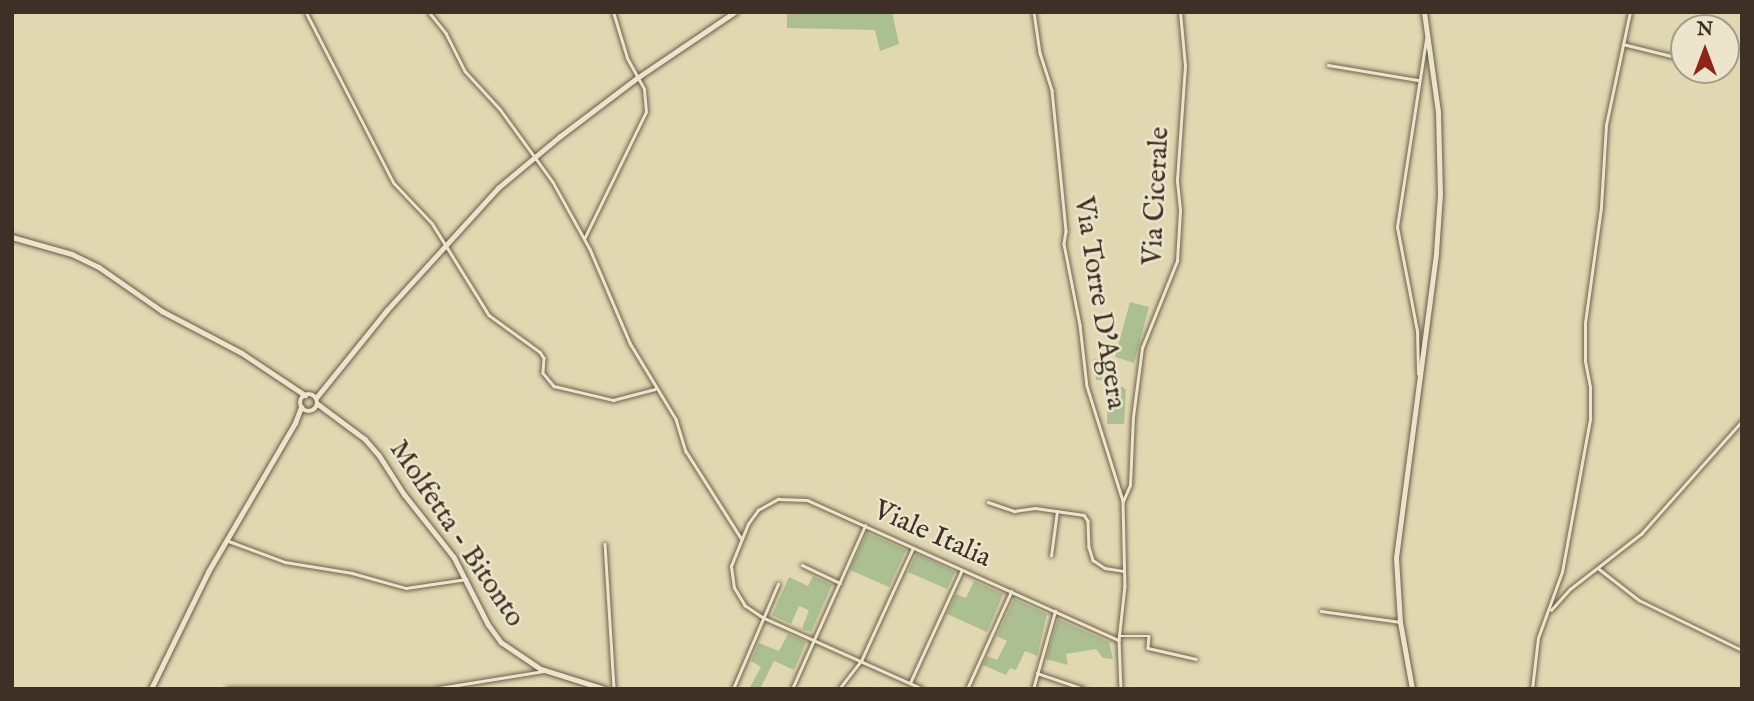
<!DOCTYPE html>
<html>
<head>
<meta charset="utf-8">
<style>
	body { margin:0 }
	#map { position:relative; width:1754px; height:701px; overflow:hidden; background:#e1d7b1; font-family:"IM FELL English",serif }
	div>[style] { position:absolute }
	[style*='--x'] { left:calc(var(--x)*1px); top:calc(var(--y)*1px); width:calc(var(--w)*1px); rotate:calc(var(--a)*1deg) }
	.green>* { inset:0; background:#acbf91 }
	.roads { filter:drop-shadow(0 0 2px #675a47) drop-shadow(0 0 2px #675a47) }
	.street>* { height:2.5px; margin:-1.25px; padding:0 1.25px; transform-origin:1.25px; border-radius:1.25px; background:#ece5cc }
	.secondary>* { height:4.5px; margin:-2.25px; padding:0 2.25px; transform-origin:2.25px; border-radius:2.25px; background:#ece5cc }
	.secondary>.ring { margin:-2.25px; padding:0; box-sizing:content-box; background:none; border:4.5px solid #ece5cc; border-radius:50% }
	span { translate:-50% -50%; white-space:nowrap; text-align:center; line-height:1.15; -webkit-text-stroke:5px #ece5cc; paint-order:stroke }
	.street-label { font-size:28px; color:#3e3024 }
	.frame { position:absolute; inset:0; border:14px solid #3e3024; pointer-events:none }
	.north { position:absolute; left:1670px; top:14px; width:70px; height:70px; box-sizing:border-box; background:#ece5cc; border:2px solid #a69d89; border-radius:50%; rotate:0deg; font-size:19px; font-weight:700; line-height:28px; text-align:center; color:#3e3024 }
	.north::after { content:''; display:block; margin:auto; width:24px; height:32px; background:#8f2418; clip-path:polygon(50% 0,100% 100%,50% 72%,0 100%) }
</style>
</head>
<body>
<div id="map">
	<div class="green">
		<div style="clip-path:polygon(787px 12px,892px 12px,899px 44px,880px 51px,875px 30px,787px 28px)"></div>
		<div style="clip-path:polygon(1130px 302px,1149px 307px,1134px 363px,1115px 357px)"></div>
		<div style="clip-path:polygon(1094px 359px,1110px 359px,1109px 380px,1096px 380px)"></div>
		<div style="clip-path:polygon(1123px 387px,1126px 390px,1124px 424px,1107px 424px,1108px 391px)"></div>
		<div style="clip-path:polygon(867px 533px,906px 550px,889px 587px,850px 570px)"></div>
		<div style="clip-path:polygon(916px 554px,955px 572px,947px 589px,908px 572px)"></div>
		<div style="clip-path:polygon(813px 576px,832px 585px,811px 632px,802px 629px,809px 610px,799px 606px,791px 624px,772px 615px,789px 577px,808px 586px)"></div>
		<div style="clip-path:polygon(974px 581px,1003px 594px,987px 632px,947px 614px,956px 594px,966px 598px)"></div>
		<div style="clip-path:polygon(1014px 599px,1047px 614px,1037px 656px,1025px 651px,1016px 670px,1010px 668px,1006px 675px,983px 665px,987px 656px,997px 660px,1007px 641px,997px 636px)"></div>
		<div style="clip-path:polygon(1058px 619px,1109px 642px,1113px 659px,1103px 658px,1096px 649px,1066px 654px,1068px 665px,1046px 659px)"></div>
		<div style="clip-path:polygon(788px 634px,806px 642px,794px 670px,774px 661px,760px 689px,750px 687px,761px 667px,751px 661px,759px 643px,779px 651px)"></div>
	</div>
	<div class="roads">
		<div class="street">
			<div style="--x:306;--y:12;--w:192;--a:62.8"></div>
			<div style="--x:394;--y:183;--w:55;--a:46.5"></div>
			<div style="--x:432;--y:223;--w:108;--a:58.2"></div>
			<div style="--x:489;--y:315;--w:63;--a:36"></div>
			<div style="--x:540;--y:352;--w:7;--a:56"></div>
			<div style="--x:544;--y:358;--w:15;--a:94"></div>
			<div style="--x:543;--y:373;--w:17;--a:50"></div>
			<div style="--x:554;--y:386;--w:61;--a:13.3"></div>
			<div style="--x:613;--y:400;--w:43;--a:-14.7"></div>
			<div style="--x:429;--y:12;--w:27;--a:51"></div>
			<div style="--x:446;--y:33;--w:42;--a:63.4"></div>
			<div style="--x:465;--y:71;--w:52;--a:47.4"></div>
			<div style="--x:500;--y:109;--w:90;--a:54"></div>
			<div style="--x:553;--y:182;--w:77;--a:61.1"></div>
			<div style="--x:590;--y:249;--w:102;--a:66.9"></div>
			<div style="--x:630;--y:343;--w:89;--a:58.8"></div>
			<div style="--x:676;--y:419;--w:34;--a:73"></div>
			<div style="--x:686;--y:451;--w:103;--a:57.7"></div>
			<div style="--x:1034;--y:12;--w:41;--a:81.7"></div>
			<div style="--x:1040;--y:53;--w:39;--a:72"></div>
			<div style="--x:1052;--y:90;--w:142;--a:84.3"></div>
			<div style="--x:1066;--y:231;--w:13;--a:99"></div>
			<div style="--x:1064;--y:244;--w:83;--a:78.8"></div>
			<div style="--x:1080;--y:325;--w:61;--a:83.5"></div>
			<div style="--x:1087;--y:386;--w:121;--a:72.6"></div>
			<div style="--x:1123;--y:501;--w:85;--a:88.7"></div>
			<div style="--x:1125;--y:586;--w:54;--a:96.3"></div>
			<div style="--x:1119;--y:640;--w:49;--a:87.7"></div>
			<div style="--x:1623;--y:44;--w:63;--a:13.8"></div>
			<div style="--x:1328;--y:65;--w:91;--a:9.5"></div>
			<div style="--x:584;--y:239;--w:141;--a:-64"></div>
			<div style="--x:646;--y:112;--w:23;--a:-95"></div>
			<div style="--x:644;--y:89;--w:35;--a:-119"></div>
			<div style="--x:627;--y:58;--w:48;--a:-106.9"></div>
			<div style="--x:1418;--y:374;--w:43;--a:-91.3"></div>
			<div style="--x:1417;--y:331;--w:106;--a:-100.9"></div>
			<div style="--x:1397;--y:227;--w:190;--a:-81.2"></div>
			<div style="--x:1123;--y:501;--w:17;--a:-66"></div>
			<div style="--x:1130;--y:485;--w:68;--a:-87.5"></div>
			<div style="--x:1133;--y:417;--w:70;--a:-82.6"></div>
			<div style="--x:1142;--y:348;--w:94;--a:-68.1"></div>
			<div style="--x:1177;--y:261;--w:51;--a:-86.6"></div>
			<div style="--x:1180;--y:210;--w:30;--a:-96"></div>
			<div style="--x:1177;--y:180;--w:114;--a:-86"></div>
			<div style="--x:1185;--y:66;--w:54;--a:-95.3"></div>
			<div style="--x:988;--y:502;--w:28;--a:19"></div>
			<div style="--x:1014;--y:511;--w:21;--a:-8"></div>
			<div style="--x:1035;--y:508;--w:49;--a:8.1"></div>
			<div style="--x:1084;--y:515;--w:7;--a:56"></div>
			<div style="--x:1088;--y:521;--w:26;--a:88"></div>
			<div style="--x:1089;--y:547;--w:14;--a:73"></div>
			<div style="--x:1093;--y:560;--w:14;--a:34"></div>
			<div style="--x:1105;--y:568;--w:18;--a:9"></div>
			<div style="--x:226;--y:540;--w:63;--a:20.4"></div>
			<div style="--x:285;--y:562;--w:68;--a:9.3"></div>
			<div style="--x:352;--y:573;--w:56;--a:15.5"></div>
			<div style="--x:406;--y:588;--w:61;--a:-8.5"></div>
			<div style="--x:605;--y:544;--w:145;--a:86.4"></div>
			<div style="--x:1051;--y:556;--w:45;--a:-82.4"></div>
			<div style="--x:802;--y:565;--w:42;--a:25.3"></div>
			<div style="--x:1598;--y:568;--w:52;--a:38"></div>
			<div style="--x:1639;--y:600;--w:114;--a:25.9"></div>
			<div style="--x:1551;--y:610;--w:28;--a:-48"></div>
			<div style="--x:1570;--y:589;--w:90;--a:-37.8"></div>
			<div style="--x:1641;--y:534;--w:152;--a:-48.2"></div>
			<div style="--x:1321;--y:611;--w:80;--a:7.9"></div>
			<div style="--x:1119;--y:636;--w:30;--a:0"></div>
			<div style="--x:1149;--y:636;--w:12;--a:95"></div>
			<div style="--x:1148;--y:648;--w:49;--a:12.9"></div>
			<div style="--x:1037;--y:673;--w:50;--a:18.8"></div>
			<div style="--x:910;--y:683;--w:124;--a:-65.3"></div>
			<div style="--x:227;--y:689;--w:206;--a:0"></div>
			<div style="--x:433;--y:689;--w:112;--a:-9.2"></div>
			<div style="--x:733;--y:689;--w:114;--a:-66.8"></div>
			<div style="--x:792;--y:689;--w:179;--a:-65.9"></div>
			<div style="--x:839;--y:689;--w:36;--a:-52"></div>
			<div style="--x:861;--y:661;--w:124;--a:-65.3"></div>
			<div style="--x:922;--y:689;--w:174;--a:-155.9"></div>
			<div style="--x:763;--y:618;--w:22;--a:-146"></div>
			<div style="--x:745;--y:606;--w:21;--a:-121"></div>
			<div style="--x:734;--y:588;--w:22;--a:-98"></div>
			<div style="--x:731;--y:566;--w:45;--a:-68"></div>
			<div style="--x:748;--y:524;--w:17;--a:-54"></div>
			<div style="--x:758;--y:510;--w:23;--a:-29"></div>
			<div style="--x:778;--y:499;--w:29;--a:2"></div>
			<div style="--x:807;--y:500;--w:342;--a:24.2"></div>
			<div style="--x:967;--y:689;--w:107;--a:-65.6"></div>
			<div style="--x:1033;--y:689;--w:81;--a:-74.2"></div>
			<div style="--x:1532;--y:689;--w:51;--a:-83.3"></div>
			<div style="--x:1538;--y:638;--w:70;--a:-70"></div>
			<div style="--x:1562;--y:572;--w:156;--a:-79.6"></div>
			<div style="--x:1590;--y:419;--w:32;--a:-90"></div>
			<div style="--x:1590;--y:387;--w:26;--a:-101"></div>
			<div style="--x:1585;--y:361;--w:38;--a:-90"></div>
			<div style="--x:1585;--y:323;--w:117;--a:-82.1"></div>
			<div style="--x:1601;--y:207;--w:82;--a:-86.5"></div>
			<div style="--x:1606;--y:125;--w:116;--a:-78"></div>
		</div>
		<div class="secondary">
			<div style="--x:12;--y:237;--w:62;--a:15.8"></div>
			<div style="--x:72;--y:254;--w:30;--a:26"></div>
			<div style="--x:99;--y:267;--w:77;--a:34.9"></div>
			<div style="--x:162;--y:311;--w:90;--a:27.7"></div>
			<div style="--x:242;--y:353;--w:76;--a:33.7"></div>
			<div class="ring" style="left:300px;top:394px;width:13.5px;height:13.5px"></div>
			<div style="--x:316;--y:398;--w:113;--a:-51.1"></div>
			<div style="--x:387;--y:310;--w:165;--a:-47.7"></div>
			<div style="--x:498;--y:188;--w:80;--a:-39.9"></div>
			<div style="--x:559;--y:137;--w:98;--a:-37.1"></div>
			<div style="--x:637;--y:78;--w:118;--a:-34"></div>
			<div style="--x:318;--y:404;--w:59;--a:36.7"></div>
			<div style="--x:365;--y:439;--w:21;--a:49"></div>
			<div style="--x:379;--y:455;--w:46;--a:57.3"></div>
			<div style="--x:404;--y:494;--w:80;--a:51.6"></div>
			<div style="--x:454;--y:557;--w:75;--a:63.1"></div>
			<div style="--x:488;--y:624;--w:22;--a:54"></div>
			<div style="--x:501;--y:642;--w:48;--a:34"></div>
			<div style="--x:541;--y:669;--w:67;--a:17.4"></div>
			<div style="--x:151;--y:689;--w:130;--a:-64"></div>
			<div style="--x:208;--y:572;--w:173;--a:-59.7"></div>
			<div style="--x:295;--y:423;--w:17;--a:-69"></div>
			<div style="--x:1412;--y:689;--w:68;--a:-100.2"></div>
			<div style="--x:1400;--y:622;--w:64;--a:-93.6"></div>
			<div style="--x:1396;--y:558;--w:308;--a:-82.5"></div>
			<div style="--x:1436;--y:253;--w:58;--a:-86.1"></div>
			<div style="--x:1440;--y:195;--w:83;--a:-91.4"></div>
			<div style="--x:1438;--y:112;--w:101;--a:-98"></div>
		</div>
	</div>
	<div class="street-label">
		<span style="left:1157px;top:196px;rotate:-87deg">Via Cicerale</span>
		<span style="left:1099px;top:303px;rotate:81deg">Via Torre D'Agera</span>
		<span style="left:456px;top:534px;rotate:56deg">Molfetta - Bitonto</span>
		<span style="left:932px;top:535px;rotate:24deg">Viale Italia</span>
	</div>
	<div class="frame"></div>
	<div class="north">N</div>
</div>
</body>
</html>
